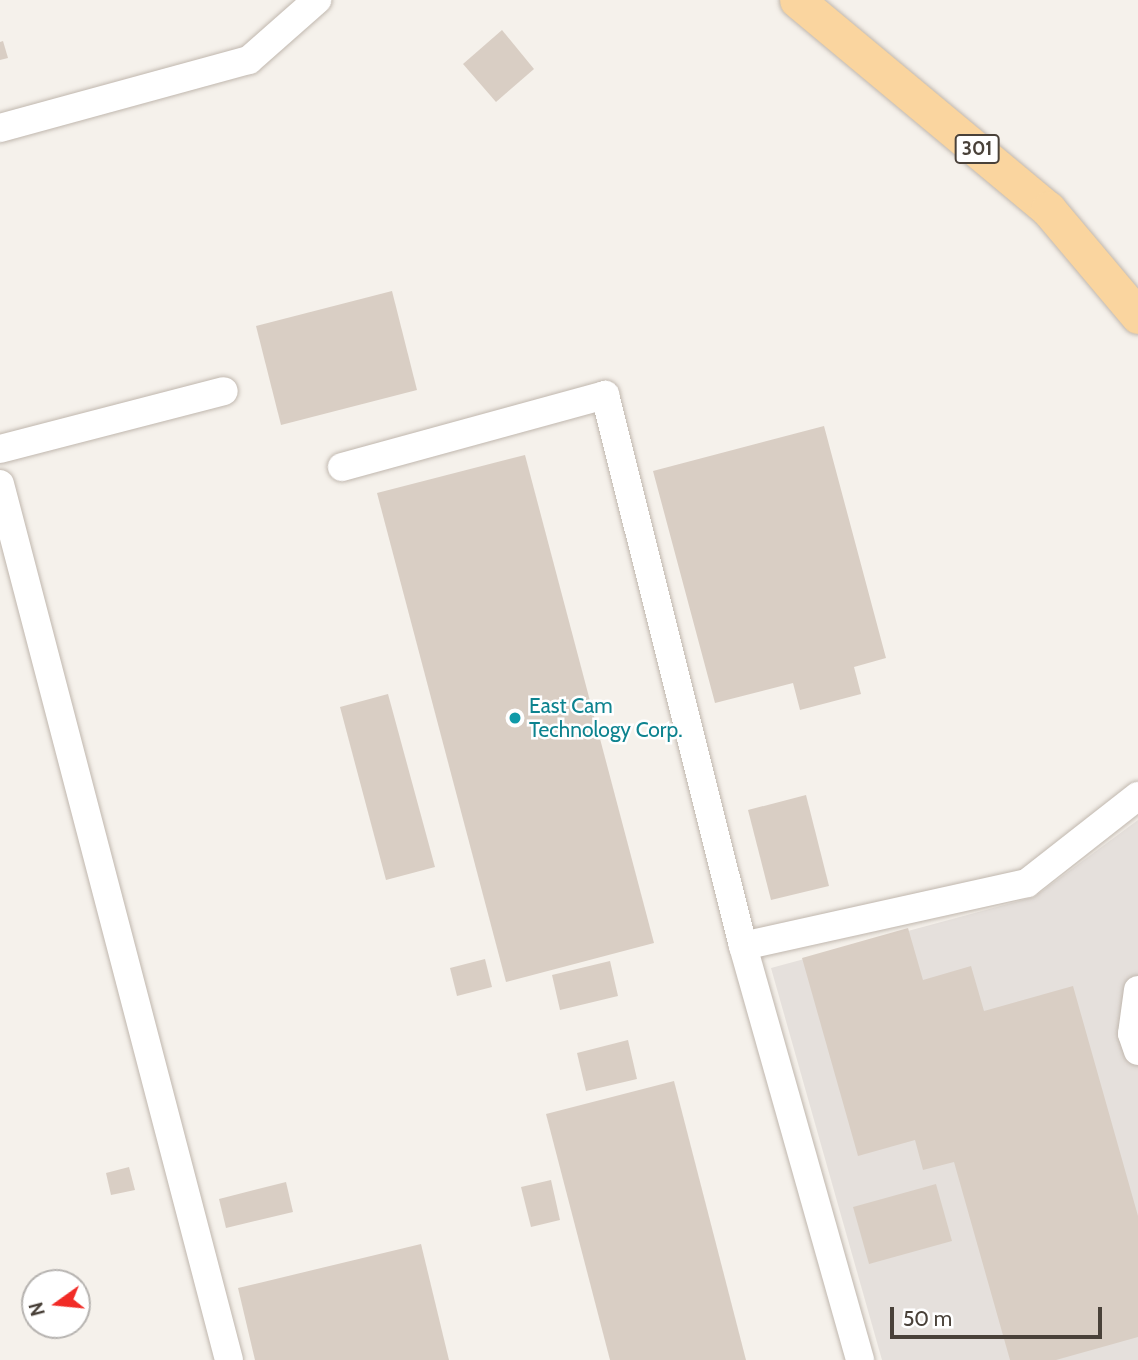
<!DOCTYPE html>
<html>
<head>
<meta charset="utf-8">
<style>
	body { margin:0 }
	#map { position:relative; width:1138px; height:1360px; overflow:hidden; background:#f5f1eb; font-family:Cabin,sans-serif }
	div>[style] { position:absolute }
	[style*='--x'] { left:calc(var(--x)*1px); top:calc(var(--y)*1px); width:calc(var(--w)*1px); rotate:calc(var(--a)*1deg) }
	.industrial>* { inset:0; background:#e5e0dc }
	.building>* { inset:0; background:#d9cec4 }
	.roads { filter:drop-shadow(0 0 2px #c0b7ae) drop-shadow(0 0 2px #c0b7ae) }
	.minor>* { height:28px; margin:-14px; padding:0 14px; transform-origin:14px; border-radius:14px; background:#fff }
	.major>* { height:35px; margin:-17.5px; padding:0 17.5px; transform-origin:17.5px; border-radius:17.5px; background:#fad59f }
	.dots>* { width:19px; height:19px; translate:-50% -50%; box-sizing:border-box; border:4px solid #fff; border-radius:50% }
	span { translate:-50% -50%; white-space:nowrap; text-align:center; line-height:1.15; -webkit-text-stroke:5px #fff; paint-order:stroke }
	.shield-label span { padding:2px 5px; background:#fff; border:2px solid; border-radius:5px; -webkit-text-stroke-width:0 }
	.shield-label { font-size:19px; color:#494139; font-weight:700 }
	.culture-label { font-size:21px; color:#0d838f }
	.left { translate:0 -50%; text-align:left }
	.north { position:absolute; left:21px; top:1269px; width:70px; height:70px; box-sizing:border-box; background:#fff; border:2px solid #b6b3b0; border-radius:50%; rotate:255deg; font-size:19px; font-weight:700; line-height:28px; text-align:center; color:#494139 }
	.north::after { content:''; display:block; margin:auto; width:24px; height:32px; background:#f12b26; clip-path:polygon(50% 0,100% 100%,50% 72%,0 100%) }
	.scale { position:absolute; left:890px; top:1307px; width:212px; height:32px; box-sizing:border-box; border:4px solid #494139; border-top:0; padding-left:9px; font-size:21px; line-height:24px; white-space:nowrap; color:#494139; -webkit-text-stroke:5px #fff; paint-order:stroke }
</style>
</head>
<body>
<div id="map">
	<div class="industrial">
		<div style="clip-path:polygon(1138px 820px,1138px 1360px,882px 1360px,771px 968px,1034px 897px)"></div>
	</div>
	<div class="building">
		<div style="clip-path:polygon(502px 30px,534px 69px,496px 102px,463px 64px)"></div>
		<div style="clip-path:polygon(3px 41px,8px 58px,0 60px,0 42px)"></div>
		<div style="clip-path:polygon(392px 291px,417px 390px,281px 425px,256px 326px)"></div>
		<div style="clip-path:polygon(824px 426px,886px 658px,854px 667px,861px 694px,800px 710px,793px 683px,715px 703px,653px 471px)"></div>
		<div style="clip-path:polygon(525px 455px,654px 943px,506px 982px,377px 493px)"></div>
		<div style="clip-path:polygon(388px 694px,435px 867px,386px 880px,340px 707px)"></div>
		<div style="clip-path:polygon(806px 795px,829px 886px,771px 900px,748px 810px)"></div>
		<div style="clip-path:polygon(908px 928px,923px 980px,971px 966px,984px 1011px,1073px 986px,1138px 1216px,1138px 1337px,1056px 1360px,1010px 1360px,954px 1162px,923px 1170px,915px 1140px,858px 1156px,802px 958px)"></div>
		<div style="clip-path:polygon(485px 959px,492px 987px,457px 996px,450px 968px)"></div>
		<div style="clip-path:polygon(610px 961px,618px 996px,560px 1010px,552px 975px)"></div>
		<div style="clip-path:polygon(628px 1040px,637px 1079px,586px 1091px,577px 1053px)"></div>
		<div style="clip-path:polygon(674px 1081px,746px 1360px,610px 1360px,546px 1114px)"></div>
		<div style="clip-path:polygon(129px 1167px,135px 1190px,111px 1195px,106px 1173px)"></div>
		<div style="clip-path:polygon(551px 1180px,560px 1220px,531px 1227px,521px 1187px)"></div>
		<div style="clip-path:polygon(286px 1182px,293px 1212px,226px 1228px,219px 1199px)"></div>
		<div style="clip-path:polygon(936px 1184px,952px 1241px,869px 1264px,853px 1207px)"></div>
		<div style="clip-path:polygon(421px 1244px,449px 1360px,255px 1360px,238px 1288px)"></div>
	</div>
	<div class="roads">
		<div class="minor">
			<div style="--x:0;--y:128;--w:258;--a:-15.3"></div>
			<div style="--x:249;--y:60;--w:91;--a:-41.4"></div>
			<div style="--x:0;--y:449;--w:231;--a:-14.5"></div>
			<div style="--x:342;--y:467;--w:273;--a:-15.3"></div>
			<div style="--x:605;--y:395;--w:568;--a:75.94"></div>
			<div style="--x:743;--y:946;--w:291;--a:-12.5"></div>
			<div style="--x:1027;--y:883;--w:141;--a:-38.1"></div>
			<div style="--x:0;--y:484;--w:905;--a:75.35"></div>
			<div style="--x:743;--y:946;--w:430;--a:74.2"></div>
			<div style="--x:1138;--y:990;--w:44;--a:97.8"></div>
			<div style="--x:1132;--y:1034;--w:18;--a:71"></div>
		</div>
		<div class="major">
			<div style="--x:797;--y:0;--w:327;--a:39.8"></div>
			<div style="--x:1048;--y:209;--w:140;--a:49.9"></div>
		</div>
	</div>
	<div class="dots">
		<div style="left:515px;top:718px;background:#0f9aa8"></div>
	</div>
	<div class="shield-label">
		<span style="left:977px;top:149px">301</span>
	</div>
	<div class="culture-label">
		<span class="left" style="left:529px;top:718px">East Cam<br>Technology Corp.</span>
	</div>
	<div class="north">N</div>
	<div class="scale">50 m</div>
</div>
</body>
</html>
